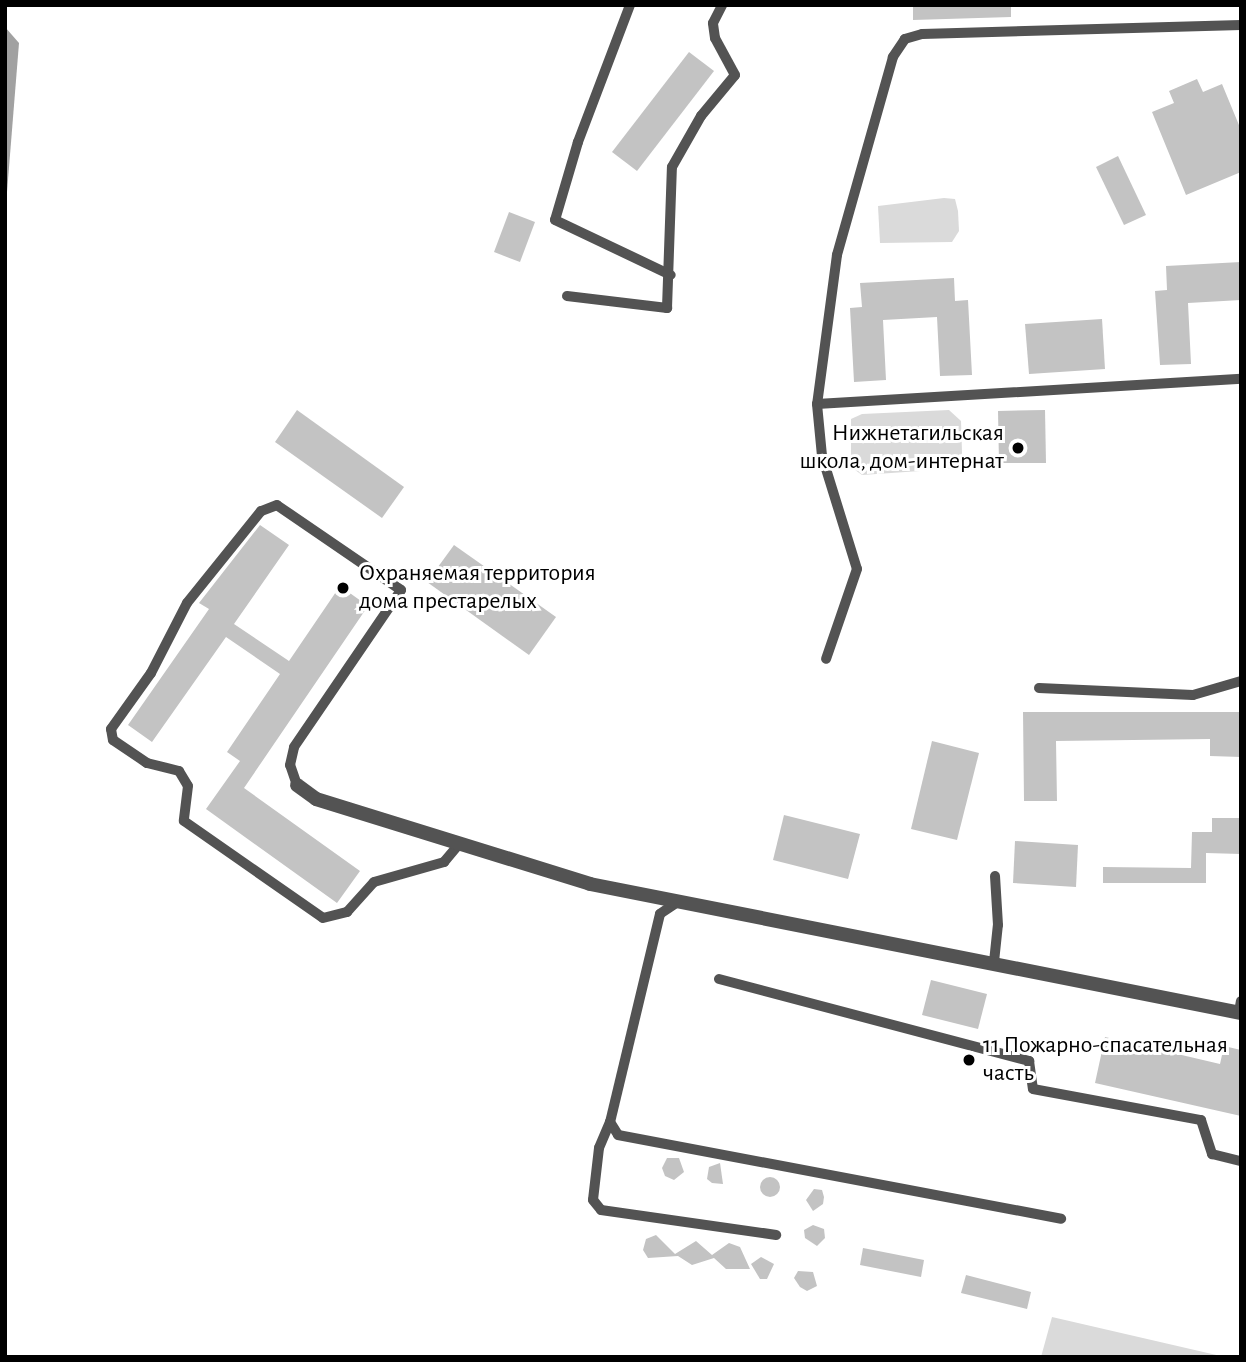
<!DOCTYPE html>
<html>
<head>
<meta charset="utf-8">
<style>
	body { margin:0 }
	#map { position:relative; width:1246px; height:1362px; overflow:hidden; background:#fff; font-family:"Alegreya Sans",sans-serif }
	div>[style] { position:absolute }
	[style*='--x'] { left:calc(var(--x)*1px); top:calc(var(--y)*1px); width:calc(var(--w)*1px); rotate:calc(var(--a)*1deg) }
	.green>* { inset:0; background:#dadada }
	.water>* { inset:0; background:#a1a1a1 }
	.building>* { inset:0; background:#c3c3c3 }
	.round { border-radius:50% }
	.service>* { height:10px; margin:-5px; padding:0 5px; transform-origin:5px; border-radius:5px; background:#535353 }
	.minor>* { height:14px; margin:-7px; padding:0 7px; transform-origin:7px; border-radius:7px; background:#535353 }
	.dots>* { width:19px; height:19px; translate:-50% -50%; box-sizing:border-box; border:4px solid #fff; border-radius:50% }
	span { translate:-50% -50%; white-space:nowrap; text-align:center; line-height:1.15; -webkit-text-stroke:6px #fff; paint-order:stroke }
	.poi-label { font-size:24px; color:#000 }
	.right { translate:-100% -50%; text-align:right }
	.left { translate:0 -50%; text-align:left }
	.frame { position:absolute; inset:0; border:7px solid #000; pointer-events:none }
</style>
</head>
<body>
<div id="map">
	<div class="green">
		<div style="clip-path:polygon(944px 198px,955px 199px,958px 211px,959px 231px,952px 242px,880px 243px,878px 206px)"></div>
		<div style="clip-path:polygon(949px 410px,961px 421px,962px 453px,959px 463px,949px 469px,862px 475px,851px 467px,851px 419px,862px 414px)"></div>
		<div style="clip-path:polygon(1052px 1317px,1225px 1357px,1041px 1357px)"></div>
	</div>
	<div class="water">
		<div style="clip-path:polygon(5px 27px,19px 43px,5px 217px)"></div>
	</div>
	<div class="building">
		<div style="clip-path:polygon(913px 5px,1011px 5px,1011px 17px,913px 20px)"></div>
		<div style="clip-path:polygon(689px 52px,714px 71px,637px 171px,612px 152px)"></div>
		<div style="clip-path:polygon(1197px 79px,1203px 92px,1222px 84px,1241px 130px,1241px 172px,1186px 195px,1152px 112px,1174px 103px,1169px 91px)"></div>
		<div style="clip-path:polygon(1118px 156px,1146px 215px,1124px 225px,1096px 167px)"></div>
		<div style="clip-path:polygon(509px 212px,535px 222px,520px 262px,494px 252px)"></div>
		<div style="clip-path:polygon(1241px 262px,1241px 300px,1188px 303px,1191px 364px,1160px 365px,1155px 291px,1167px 290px,1166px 266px)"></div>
		<div style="clip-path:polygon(954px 278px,955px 301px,968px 300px,972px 375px,940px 376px,937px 317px,883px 320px,886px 380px,854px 382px,850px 308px,862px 307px,860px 283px)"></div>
		<div style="clip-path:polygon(1102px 319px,1105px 369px,1029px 374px,1025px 324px)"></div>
		<div style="clip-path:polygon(297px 410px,404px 487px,382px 518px,275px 442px)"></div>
		<div style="clip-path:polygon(1045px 410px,1046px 463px,999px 463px,998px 411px)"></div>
		<div style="clip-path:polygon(260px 525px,289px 545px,234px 624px,289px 661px,340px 586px,368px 606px,244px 788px,360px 871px,337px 903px,206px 809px,240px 761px,227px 752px,280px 674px,226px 637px,152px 742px,128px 725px,209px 609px,199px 603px)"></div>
		<div style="clip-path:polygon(454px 545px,556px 617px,529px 655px,427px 582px)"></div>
		<div style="clip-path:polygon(1023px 712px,1241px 712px,1241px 757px,1210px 756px,1210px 739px,1056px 741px,1057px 801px,1024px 801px)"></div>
		<div style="clip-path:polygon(932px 741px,979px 753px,957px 840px,911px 829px)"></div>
		<div style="clip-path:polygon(784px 815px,860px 834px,848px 879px,773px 860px)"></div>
		<div style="clip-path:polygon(1212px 818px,1240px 818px,1241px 854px,1206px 853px,1206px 883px,1103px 883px,1103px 867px,1191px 868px,1192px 832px,1212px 832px)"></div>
		<div style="clip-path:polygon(1015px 841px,1078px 845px,1076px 887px,1013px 883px)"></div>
		<div style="clip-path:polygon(931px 980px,987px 994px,978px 1029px,922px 1015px)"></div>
		<div style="clip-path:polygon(1105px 1037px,1220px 1064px,1224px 1046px,1241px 1050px,1241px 1116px,1095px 1083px)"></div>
		<div style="clip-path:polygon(667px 1158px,679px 1158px,684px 1172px,674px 1180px,665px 1176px,662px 1168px)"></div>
		<div style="clip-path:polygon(720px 1163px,723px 1184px,712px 1183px,707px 1179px,709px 1167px)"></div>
		<div class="round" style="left:760px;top:1177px;width:20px;height:20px"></div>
		<div style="clip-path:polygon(814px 1189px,822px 1190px,824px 1197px,823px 1204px,813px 1211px,806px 1200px)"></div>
		<div style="clip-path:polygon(813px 1225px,824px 1229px,825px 1238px,817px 1246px,805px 1238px,804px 1230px)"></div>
		<div style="clip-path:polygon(656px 1235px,675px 1254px,696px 1241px,712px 1255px,729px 1243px,740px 1247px,750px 1269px,726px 1269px,714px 1258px,692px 1265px,678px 1256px,648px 1258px,643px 1250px,646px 1239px)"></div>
		<div style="clip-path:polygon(863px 1248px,924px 1260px,921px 1277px,860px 1265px)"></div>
		<div style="clip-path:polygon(761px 1257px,774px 1264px,767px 1279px,760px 1279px,751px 1264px)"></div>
		<div style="clip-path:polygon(798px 1271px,813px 1272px,817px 1286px,807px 1291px,800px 1287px,794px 1278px)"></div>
		<div style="clip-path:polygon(966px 1275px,1031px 1292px,1027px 1309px,961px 1293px)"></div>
	</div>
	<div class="service">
		<div style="--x:630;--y:5;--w:147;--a:110.8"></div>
		<div style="--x:578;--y:142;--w:81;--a:106.4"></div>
		<div style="--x:555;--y:220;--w:128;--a:25.4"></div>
		<div style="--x:1241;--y:25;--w:319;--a:178.4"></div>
		<div style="--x:922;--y:34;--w:18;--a:164"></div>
		<div style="--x:905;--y:39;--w:22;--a:124"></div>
		<div style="--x:893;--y:57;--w:206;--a:105.8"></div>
		<div style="--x:837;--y:255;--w:150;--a:97.6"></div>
		<div style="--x:817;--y:404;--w:425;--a:-3.4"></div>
		<div style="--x:567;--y:296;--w:101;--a:6.8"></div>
		<div style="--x:667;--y:308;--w:141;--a:-88"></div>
		<div style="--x:672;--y:167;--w:59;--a:-60.4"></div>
		<div style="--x:701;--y:116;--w:53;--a:-50.3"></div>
		<div style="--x:735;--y:75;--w:42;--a:-118.4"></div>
		<div style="--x:715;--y:38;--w:15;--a:-98"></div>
		<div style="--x:713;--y:23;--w:20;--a:-63"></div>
		<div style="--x:817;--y:404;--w:52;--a:84.5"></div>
		<div style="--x:822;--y:456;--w:118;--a:72.8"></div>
		<div style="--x:857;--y:569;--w:95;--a:109"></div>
		<div style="--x:1039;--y:688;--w:154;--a:2.6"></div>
		<div style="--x:1193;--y:695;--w:50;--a:-16.3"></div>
		<div style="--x:297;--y:785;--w:21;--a:-109"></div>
		<div style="--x:290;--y:765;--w:18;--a:-77"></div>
		<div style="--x:294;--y:747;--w:190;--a:-55.7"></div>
		<div style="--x:401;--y:590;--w:150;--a:-145.6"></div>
		<div style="--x:277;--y:505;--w:17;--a:159"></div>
		<div style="--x:261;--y:511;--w:118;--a:128.8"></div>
		<div style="--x:187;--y:603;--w:79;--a:117.2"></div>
		<div style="--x:151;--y:673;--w:69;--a:125.5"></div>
		<div style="--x:111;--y:729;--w:11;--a:80"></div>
		<div style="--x:113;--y:740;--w:41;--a:34.1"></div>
		<div style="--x:147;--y:763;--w:33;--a:14"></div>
		<div style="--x:179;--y:771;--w:17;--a:59"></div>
		<div style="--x:188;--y:786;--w:35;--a:97"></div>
		<div style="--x:184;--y:821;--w:169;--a:34.9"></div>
		<div style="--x:323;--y:918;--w:25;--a:-14"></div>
		<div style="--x:347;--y:912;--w:40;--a:-48"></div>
		<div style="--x:374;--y:882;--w:73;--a:-15.9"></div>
		<div style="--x:444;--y:862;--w:25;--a:-50"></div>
		<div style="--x:679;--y:901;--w:23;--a:146"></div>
		<div style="--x:660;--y:914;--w:214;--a:103.5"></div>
		<div style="--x:610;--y:1122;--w:15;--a:58"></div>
		<div style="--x:618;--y:1135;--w:451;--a:10.7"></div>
		<div style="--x:994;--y:962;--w:37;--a:-84"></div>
		<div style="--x:998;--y:925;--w:49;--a:-93.5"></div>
		<div style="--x:719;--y:979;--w:321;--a:14.8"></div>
		<div style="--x:1029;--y:1061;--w:28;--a:82"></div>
		<div style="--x:1033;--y:1089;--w:171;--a:10.5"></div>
		<div style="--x:1201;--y:1120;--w:36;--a:72"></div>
		<div style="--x:1212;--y:1154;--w:30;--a:14"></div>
		<div style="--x:1239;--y:1012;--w:11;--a:-80"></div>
		<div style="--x:610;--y:1122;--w:28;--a:113"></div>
		<div style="--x:599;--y:1148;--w:52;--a:96.6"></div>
		<div style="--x:593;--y:1200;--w:13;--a:51"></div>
		<div style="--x:601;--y:1210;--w:177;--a:8.1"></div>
	</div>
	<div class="minor">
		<div style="--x:297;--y:785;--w:24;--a:36"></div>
		<div style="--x:316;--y:799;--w:287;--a:17.2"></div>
		<div style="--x:590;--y:884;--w:664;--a:11.21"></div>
	</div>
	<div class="dots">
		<div style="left:1018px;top:448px;background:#000"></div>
		<div style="left:343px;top:588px;background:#000"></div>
		<div style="left:969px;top:1060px;background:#000"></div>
	</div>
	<div class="poi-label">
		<span class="right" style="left:1004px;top:448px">Нижнетагильская<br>школа, дом-интернат</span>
		<span class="left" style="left:359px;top:588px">Охраняемая территория<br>дома престарелых</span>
		<span class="left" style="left:983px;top:1060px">11 Пожарно-спасательная<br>часть</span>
	</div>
	<div class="frame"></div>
</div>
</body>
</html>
